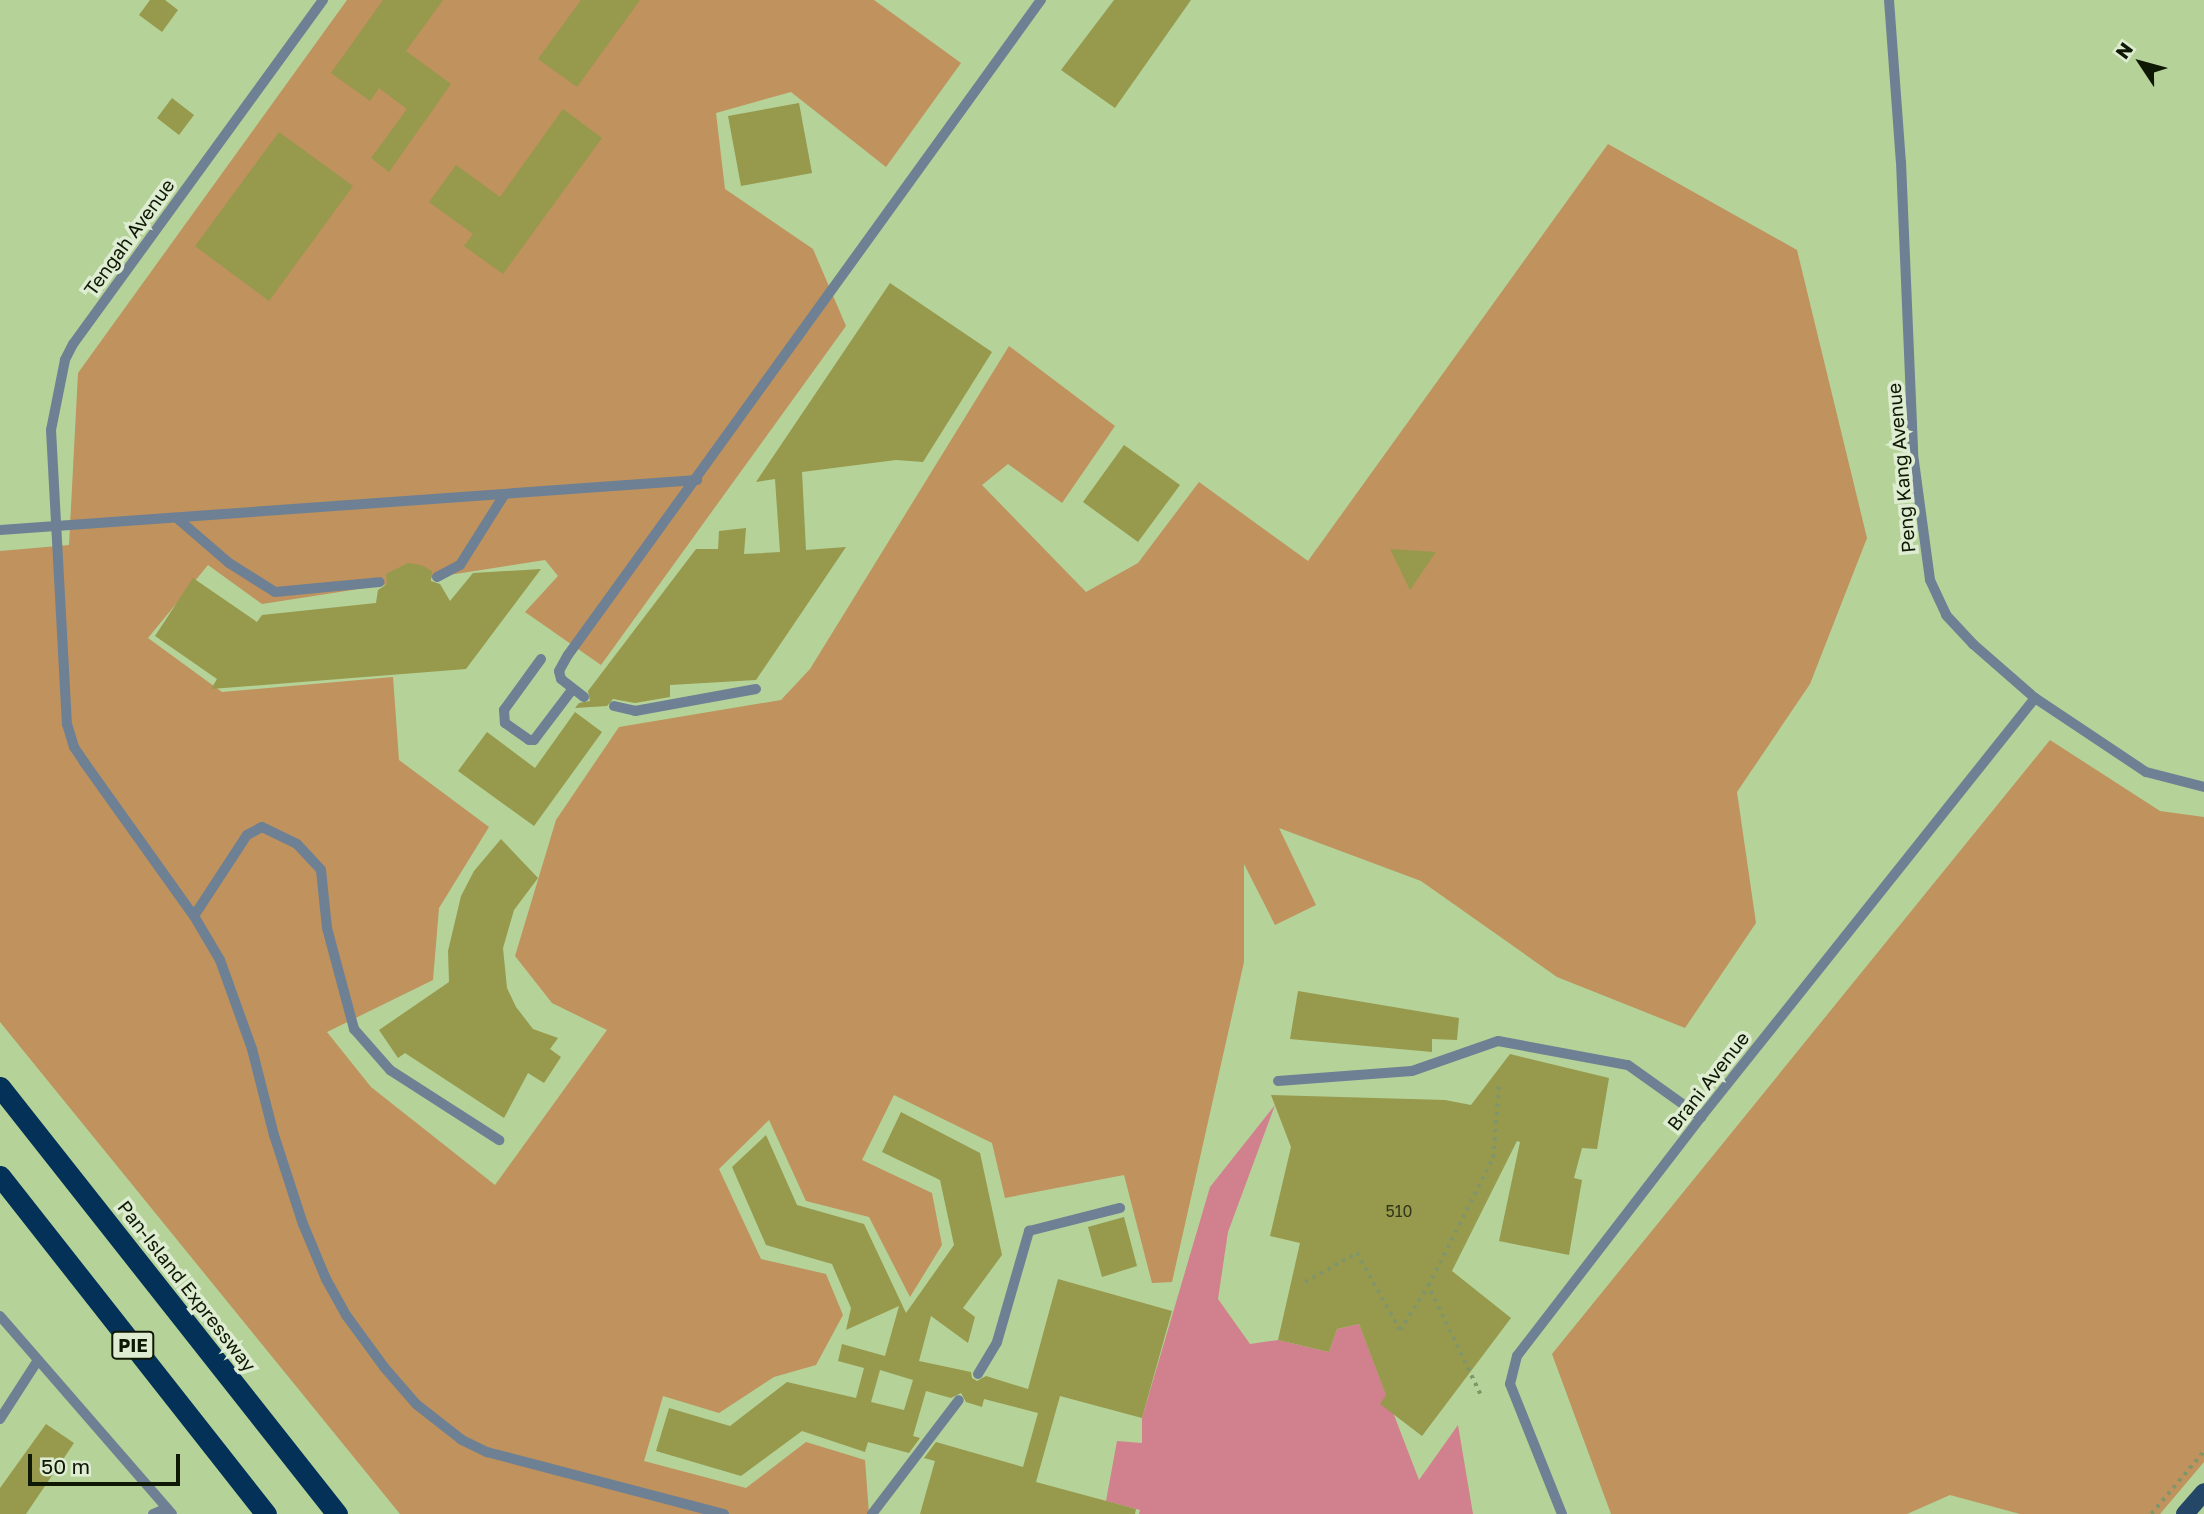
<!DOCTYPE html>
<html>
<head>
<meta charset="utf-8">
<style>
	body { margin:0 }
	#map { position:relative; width:2204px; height:1514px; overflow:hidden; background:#b5d299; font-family:"Golos Text",sans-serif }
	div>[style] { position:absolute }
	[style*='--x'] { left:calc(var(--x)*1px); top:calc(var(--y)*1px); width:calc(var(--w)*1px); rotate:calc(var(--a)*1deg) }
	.green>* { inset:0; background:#bf925e }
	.water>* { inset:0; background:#d1808d }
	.building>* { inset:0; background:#97994c }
	.path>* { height:3.5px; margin-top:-1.75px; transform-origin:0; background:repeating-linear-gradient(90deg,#809669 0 3.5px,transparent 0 8.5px) }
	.lane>* { height:10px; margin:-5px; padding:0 5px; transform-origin:5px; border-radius:5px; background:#6e8094 }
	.primary>* { height:18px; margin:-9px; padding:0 9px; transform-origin:9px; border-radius:9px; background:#244667 }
	.highway>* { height:21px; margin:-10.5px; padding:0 10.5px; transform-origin:10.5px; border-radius:10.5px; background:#043157 }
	span { translate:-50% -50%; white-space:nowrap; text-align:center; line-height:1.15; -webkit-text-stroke:7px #deedd1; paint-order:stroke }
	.number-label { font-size:16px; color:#313816 }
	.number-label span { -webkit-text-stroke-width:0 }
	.shield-label span { padding:2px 5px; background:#deedd1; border:2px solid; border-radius:5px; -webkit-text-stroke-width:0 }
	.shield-label { font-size:18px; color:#0f1804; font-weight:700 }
	.street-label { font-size:19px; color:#0f1804 }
	.north { position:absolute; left:2106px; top:28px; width:70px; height:70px; -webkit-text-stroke:5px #deedd1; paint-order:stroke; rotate:306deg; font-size:19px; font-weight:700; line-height:28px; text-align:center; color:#0f1804 }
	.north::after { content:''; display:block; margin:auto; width:24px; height:32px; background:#0f1804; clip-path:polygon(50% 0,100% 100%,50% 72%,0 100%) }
	.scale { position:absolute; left:28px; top:1454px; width:152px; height:32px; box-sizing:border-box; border:4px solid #0f1804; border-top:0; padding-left:9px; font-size:21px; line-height:24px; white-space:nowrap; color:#0f1804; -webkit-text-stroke:5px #deedd1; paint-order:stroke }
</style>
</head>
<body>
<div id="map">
	<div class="green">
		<div style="clip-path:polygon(347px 0,874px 0,961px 63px,886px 167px,791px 92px,716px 113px,725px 189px,813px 249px,846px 326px,601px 665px,525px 612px,558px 576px,545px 560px,262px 604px,208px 565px,148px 638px,222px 692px,393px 677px,399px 760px,489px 827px,439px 908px,433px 980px,327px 1032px,371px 1087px,495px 1185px,607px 1030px,552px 1003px,515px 956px,556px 820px,619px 727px,781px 700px,810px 669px,1009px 346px,1115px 426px,1062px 503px,1008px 464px,982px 485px,1086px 592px,1138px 563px,1199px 482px,1308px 561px,1608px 144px,1797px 250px,1867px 538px,1810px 684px,1737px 792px,1756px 923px,1685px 1028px,1557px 977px,1421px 881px,1279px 828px,1316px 905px,1275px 925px,1244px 864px,1244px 962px,1172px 1282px,1152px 1283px,1124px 1175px,1005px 1198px,992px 1143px,894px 1095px,862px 1160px,932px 1193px,942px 1245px,910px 1297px,869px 1217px,806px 1201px,769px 1120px,719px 1169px,761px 1259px,826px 1274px,843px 1315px,816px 1365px,774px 1377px,719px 1413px,663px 1396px,644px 1461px,746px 1488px,806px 1442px,865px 1460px,869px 1514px,400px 1514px,0 1022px,0 551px,69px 545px,78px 373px)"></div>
		<div style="clip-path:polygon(2050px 740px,2160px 811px,2204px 817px,2204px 1462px,2160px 1514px,2020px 1514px,1950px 1495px,1907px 1514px,1611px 1514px,1552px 1354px)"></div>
	</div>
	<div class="water">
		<div style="clip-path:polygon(1275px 1105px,1228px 1232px,1218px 1299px,1250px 1344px,1278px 1340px,1329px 1352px,1337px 1329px,1359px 1324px,1419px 1480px,1458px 1425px,1473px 1514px,1139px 1514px,1140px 1510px,1106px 1501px,1117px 1441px,1142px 1443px,1142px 1418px,1210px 1187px)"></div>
	</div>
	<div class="building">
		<div style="clip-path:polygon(150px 0,165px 0,178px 10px,162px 32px,139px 15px)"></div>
		<div style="clip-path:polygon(383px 0,443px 0,406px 51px,451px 84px,389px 172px,371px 158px,407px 109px,379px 88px,370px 101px,331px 73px)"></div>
		<div style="clip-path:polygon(581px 0,640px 0,577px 87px,538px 59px)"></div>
		<div style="clip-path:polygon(1114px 0,1191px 0,1115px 108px,1061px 70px)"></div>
		<div style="clip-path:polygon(172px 98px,194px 115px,179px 135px,157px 118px)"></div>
		<div style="clip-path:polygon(799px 103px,812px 173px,741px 186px,728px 116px)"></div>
		<div style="clip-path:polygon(563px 109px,602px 138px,503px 274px,464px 246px,473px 234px,429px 202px,456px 165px,500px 197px)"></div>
		<div style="clip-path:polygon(279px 132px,353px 186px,269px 301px,195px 246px)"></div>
		<div style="clip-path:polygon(890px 283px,992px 352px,923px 462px,896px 460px,802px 472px,806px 550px,846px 547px,756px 680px,670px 685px,670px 697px,635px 703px,613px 699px,607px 706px,575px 708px,579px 703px,590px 701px,588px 691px,696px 549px,718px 549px,719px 531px,746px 528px,744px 554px,780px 552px,775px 479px,756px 482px)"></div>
		<div style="clip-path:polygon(1124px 445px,1180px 485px,1138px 542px,1083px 502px)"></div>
		<div style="clip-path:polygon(1390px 549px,1436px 552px,1410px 590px)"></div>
		<div style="clip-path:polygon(408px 563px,421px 565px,432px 571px,431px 581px,440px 584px,450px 601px,473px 573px,541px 569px,466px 669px,211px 689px,217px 679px,155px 636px,193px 578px,257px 622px,262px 615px,376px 603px,378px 590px,387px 584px,386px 574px)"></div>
		<div style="clip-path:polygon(575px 712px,602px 732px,534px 826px,458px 771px,487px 732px,535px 768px)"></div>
		<div style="clip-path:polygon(501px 839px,538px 878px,514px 910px,503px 948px,507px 988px,516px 1007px,533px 1029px,558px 1038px,550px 1049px,561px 1057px,544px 1083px,528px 1073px,504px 1118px,405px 1053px,398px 1058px,379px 1030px,449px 982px,448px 951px,461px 896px,474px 871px)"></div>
		<div style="clip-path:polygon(1298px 991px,1459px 1018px,1457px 1040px,1432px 1039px,1432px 1052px,1290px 1039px)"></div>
		<div style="clip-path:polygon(1510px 1054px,1609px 1078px,1597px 1149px,1582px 1148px,1574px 1178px,1582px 1180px,1569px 1255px,1499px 1241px,1520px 1142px,1517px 1141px,1452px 1271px,1511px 1318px,1422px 1436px,1380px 1404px,1386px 1395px,1359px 1324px,1337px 1329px,1329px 1352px,1278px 1340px,1300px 1243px,1270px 1236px,1291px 1147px,1271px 1095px,1445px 1100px,1471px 1105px)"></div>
		<div style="clip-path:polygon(evenodd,901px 1112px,980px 1153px,1002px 1255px,963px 1308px,975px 1317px,968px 1343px,931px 1316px,919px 1361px,971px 1372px,972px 1378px,977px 1381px,986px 1376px,1028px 1389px,1058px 1279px,1172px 1311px,1142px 1418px,1060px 1396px,1036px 1482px,1136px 1509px,1135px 1514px,920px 1514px,935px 1461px,924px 1458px,936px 1442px,1023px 1467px,1038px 1413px,984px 1399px,982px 1407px,966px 1402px,961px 1393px,951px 1398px,926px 1391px,913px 1436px,920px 1438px,909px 1453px,868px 1442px,865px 1452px,802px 1431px,741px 1476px,656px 1451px,669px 1408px,730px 1426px,787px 1382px,856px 1398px,864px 1368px,838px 1361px,842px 1344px,885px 1356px,899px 1306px,846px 1330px,851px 1308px,832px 1264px,766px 1245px,732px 1167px,766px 1135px,797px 1205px,864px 1224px,906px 1313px,954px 1245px,940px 1180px,882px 1152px,901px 1112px,880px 1370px,913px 1380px,904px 1410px,871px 1402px,880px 1370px)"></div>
		<div style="clip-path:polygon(1124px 1217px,1137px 1266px,1102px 1277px,1088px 1227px)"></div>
		<div style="clip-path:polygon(46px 1424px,74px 1443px,26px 1514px,0 1514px,0 1488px)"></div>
	</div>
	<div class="path">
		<div style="--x:1305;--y:1282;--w:60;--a:-29.1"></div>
		<div style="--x:1357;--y:1253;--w:88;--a:60.8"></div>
		<div style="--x:1400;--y:1330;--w:52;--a:-57.5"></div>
		<div style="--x:1480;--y:1394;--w:120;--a:-115.7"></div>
		<div style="--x:1428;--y:1286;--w:144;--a:-63.1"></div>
		<div style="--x:1493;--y:1158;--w:76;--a:-85.5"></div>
		<div style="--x:2151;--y:1514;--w:82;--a:-49.9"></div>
	</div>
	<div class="lane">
		<div style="--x:323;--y:0;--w:425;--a:126"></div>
		<div style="--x:73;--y:344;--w:18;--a:117"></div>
		<div style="--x:65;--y:360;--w:71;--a:101.3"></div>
		<div style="--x:51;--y:430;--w:294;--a:86.9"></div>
		<div style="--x:67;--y:724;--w:24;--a:73"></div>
		<div style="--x:74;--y:747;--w:18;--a:56"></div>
		<div style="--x:84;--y:762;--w:189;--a:54.5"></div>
		<div style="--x:194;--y:916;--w:51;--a:59.4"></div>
		<div style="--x:220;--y:960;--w:95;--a:70.2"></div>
		<div style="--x:252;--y:1049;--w:89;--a:75.7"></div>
		<div style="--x:274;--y:1135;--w:94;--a:72"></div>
		<div style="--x:303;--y:1224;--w:60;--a:67.3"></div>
		<div style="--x:326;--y:1279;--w:41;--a:60.9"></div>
		<div style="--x:346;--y:1315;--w:64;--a:53.8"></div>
		<div style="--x:384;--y:1367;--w:49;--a:49.1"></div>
		<div style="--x:416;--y:1404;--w:58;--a:38"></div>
		<div style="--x:462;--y:1440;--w:28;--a:26"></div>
		<div style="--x:487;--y:1452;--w:245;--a:14.7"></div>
		<div style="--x:1889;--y:0;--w:162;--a:85.8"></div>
		<div style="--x:1901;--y:162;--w:292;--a:87.6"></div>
		<div style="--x:1913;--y:454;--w:127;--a:82.3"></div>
		<div style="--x:1930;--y:580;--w:38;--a:65"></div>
		<div style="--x:1946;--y:615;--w:40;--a:47"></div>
		<div style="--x:1973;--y:644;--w:82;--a:41.1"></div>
		<div style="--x:2035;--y:698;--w:133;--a:33.7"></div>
		<div style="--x:2146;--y:772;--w:60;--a:14.5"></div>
		<div style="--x:178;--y:519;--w:67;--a:40.8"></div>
		<div style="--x:229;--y:563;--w:54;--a:32.2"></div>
		<div style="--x:275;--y:592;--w:105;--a:-5.4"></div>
		<div style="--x:0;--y:530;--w:699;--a:-4.1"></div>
		<div style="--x:437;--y:577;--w:26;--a:-28"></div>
		<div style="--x:460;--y:565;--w:83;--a:-57.8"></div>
		<div style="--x:541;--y:659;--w:63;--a:126"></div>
		<div style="--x:504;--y:710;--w:13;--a:86"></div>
		<div style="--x:505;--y:723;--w:29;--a:35"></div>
		<div style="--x:529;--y:740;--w:5;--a:0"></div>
		<div style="--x:534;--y:740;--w:63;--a:-52.8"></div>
		<div style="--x:584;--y:697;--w:29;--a:-142"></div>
		<div style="--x:561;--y:679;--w:8;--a:-104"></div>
		<div style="--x:559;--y:671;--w:18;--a:-61"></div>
		<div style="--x:568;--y:655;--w:808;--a:-54.17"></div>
		<div style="--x:614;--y:706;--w:22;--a:13"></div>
		<div style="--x:635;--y:711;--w:123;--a:-10.3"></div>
		<div style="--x:194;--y:916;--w:97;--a:-56.8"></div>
		<div style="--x:247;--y:835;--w:17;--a:-28"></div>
		<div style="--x:262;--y:827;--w:39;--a:26"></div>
		<div style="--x:297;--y:844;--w:35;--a:47"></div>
		<div style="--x:321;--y:870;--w:58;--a:84.1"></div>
		<div style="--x:327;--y:928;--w:105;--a:75"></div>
		<div style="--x:354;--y:1029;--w:55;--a:48.7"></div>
		<div style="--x:390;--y:1070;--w:130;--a:32.7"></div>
		<div style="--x:1278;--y:1081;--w:134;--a:-4.3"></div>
		<div style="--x:1412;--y:1071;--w:91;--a:-19.2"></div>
		<div style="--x:1498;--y:1041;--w:132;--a:10.5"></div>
		<div style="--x:1628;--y:1065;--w:90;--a:35.5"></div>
		<div style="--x:0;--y:1316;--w:262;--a:49"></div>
		<div style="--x:978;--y:1374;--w:37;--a:-59"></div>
		<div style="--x:997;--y:1342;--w:116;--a:-73.9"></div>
		<div style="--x:1029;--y:1231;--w:94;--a:-14.2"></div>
		<div style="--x:0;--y:1419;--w:70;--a:-57.2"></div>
		<div style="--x:153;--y:1514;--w:15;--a:-23"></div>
		<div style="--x:872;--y:1514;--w:143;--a:-52.7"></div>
		<div style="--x:1562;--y:1514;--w:140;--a:-111.8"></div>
		<div style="--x:1510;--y:1384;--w:29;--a:-76"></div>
		<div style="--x:1517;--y:1356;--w:302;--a:-52.4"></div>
		<div style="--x:1701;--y:1117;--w:536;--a:-51.44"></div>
	</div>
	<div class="primary">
		<div style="--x:2185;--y:1514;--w:29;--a:-49"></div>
	</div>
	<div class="highway">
		<div style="--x:0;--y:1087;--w:544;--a:51.72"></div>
		<div style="--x:0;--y:1176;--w:430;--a:51.8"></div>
	</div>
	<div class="number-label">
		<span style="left:1399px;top:1211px">510</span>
	</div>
	<div class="shield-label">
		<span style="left:133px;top:1345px">PIE</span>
	</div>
	<div class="street-label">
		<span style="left:129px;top:237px;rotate:-54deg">Tengah Avenue</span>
		<span style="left:1901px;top:468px;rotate:-95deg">Peng Kang Avenue</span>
		<span style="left:1708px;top:1081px;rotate:-52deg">Brani Avenue</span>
		<span style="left:187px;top:1286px;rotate:52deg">Pan-Island Expressway</span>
	</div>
	<div class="north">N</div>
	<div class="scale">50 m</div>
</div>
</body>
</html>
